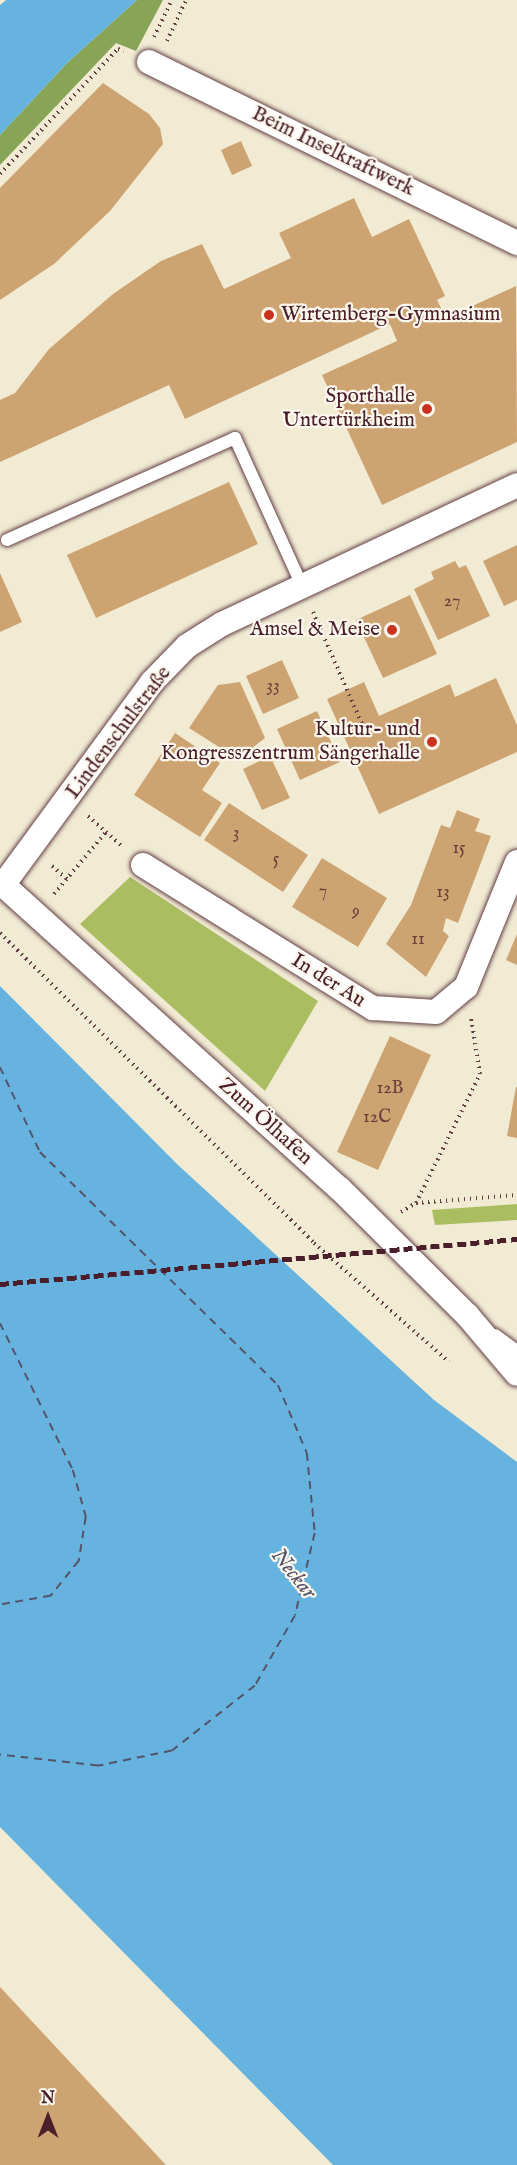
<!DOCTYPE html>
<html>
<head>
<meta charset="utf-8">
<style>
	body { margin:0 }
	#map { position:relative; width:517px; height:2165px; overflow:hidden; background:#f1ebd4; font-family:"IM FELL English",serif }
	div>[style] { position:absolute }
	[style*='--x'] { left:calc(var(--x)*1px); top:calc(var(--y)*1px); width:calc(var(--w)*1px); rotate:calc(var(--a)*1deg) }
	.green>* { inset:0; background:#aabd61 }
	.forest>* { inset:0; background:#87a457 }
	.water>* { inset:0; background:#66b3df }
	.ferry>* { height:1.5px; margin-top:-0.75px; transform-origin:0; background:repeating-linear-gradient(90deg,#54536a 0 8px,transparent 0 14px) }
	.building>* { inset:0; background:#cda471 }
	.path>* { height:4px; margin-top:-2px; transform-origin:0; background:repeating-linear-gradient(90deg,#633e44 0 1.5px,transparent 0 6px) }
	.roads { filter:drop-shadow(0 0 2px #633e44) drop-shadow(0 0 2px #633e44) }
	.service>* { height:12px; margin:-6px; padding:0 6px; transform-origin:6px; border-radius:6px; background:#fff }
	.minor>* { height:24px; margin:-12px; padding:0 12px; transform-origin:12px; border-radius:12px; background:#fff }
	.rail>* { height:4.5px; margin-top:-2.25px; transform-origin:0; background:repeating-linear-gradient(90deg,#4a1f2b 0 9px,transparent 0 13.5px) }
	.dots>* { width:16px; height:16px; translate:-50% -50%; box-sizing:border-box; border:3px solid #fbf7ec; border-radius:50% }
	span { translate:-50% -50%; white-space:nowrap; text-align:center; line-height:1.15; -webkit-text-stroke:4.5px #fbf7ec; paint-order:stroke }
	.number-label { font-size:18px; color:#6b403c }
	.number-label span { -webkit-text-stroke-width:0 }
	.street-label { font-size:21px; color:#4a1f2b }
	.poi-label { font-size:21px; color:#4a1f2b }
	.left { translate:0 -50%; text-align:left }
	.right { translate:-100% -50%; text-align:right }
	.water-label { font-size:22px; color:#54536a; font-style:italic }
	.north { position:absolute; left:18px; top:2087px; width:60px; height:60px; -webkit-text-stroke:4px #fbf7ec; paint-order:stroke; rotate:0deg; font-size:16px; font-weight:700; line-height:24px; text-align:center; color:#4a1f2b }
	.north::after { content:''; display:block; margin:auto; width:21px; height:27px; background:#4a1f2b; clip-path:polygon(50% 0,100% 100%,50% 72%,0 100%) }
</style>
</head>
<body>
<div id="map">
	<div class="green">
		<div style="clip-path:polygon(130px 877px,318px 1001px,265px 1091px,80px 924px)"></div>
		<div style="clip-path:polygon(517px 1204px,517px 1220px,435px 1225px,432px 1210px)"></div>
	</div>
	<div class="forest">
		<div style="clip-path:polygon(137px 0,163px 0,136px 51px,116px 43px,0 165px,0 135px,67px 63px)"></div>
	</div>
	<div class="water">
		<div style="clip-path:polygon(6px 0,137px 0,67px 63px,0 135px,0 5px)"></div>
		<div style="clip-path:polygon(0 986px,178px 1165px,434px 1400px,517px 1462px,517px 2165px,333px 2165px,0 1827px)"></div>
	</div>
	<div class="ferry">
		<div style="--x:0;--y:1067;--w:94;--a:64.8"></div>
		<div style="--x:40;--y:1152;--w:333;--a:44.4"></div>
		<div style="--x:278;--y:1385;--w:74;--a:66.9"></div>
		<div style="--x:307;--y:1453;--w:80;--a:84.3"></div>
		<div style="--x:315;--y:1533;--w:85;--a:103.5"></div>
		<div style="--x:295;--y:1616;--w:81;--a:119.7"></div>
		<div style="--x:255;--y:1686;--w:105;--a:141.9"></div>
		<div style="--x:172;--y:1751;--w:76;--a:168.5"></div>
		<div style="--x:98;--y:1766;--w:99;--a:-173.6"></div>
		<div style="--x:0;--y:1323;--w:164;--a:63.6"></div>
		<div style="--x:73;--y:1470;--w:49;--a:74.5"></div>
		<div style="--x:86;--y:1517;--w:45;--a:99"></div>
		<div style="--x:79;--y:1561;--w:45;--a:128.7"></div>
		<div style="--x:51;--y:1596;--w:52;--a:170"></div>
	</div>
	<div class="building">
		<div style="clip-path:polygon(103px 83px,149px 114px,160px 128px,163px 144px,110px 211px,54px 264px,0 300px,0 188px)"></div>
		<div style="clip-path:polygon(241px 141px,252px 166px,232px 175px,221px 150px)"></div>
		<div style="clip-path:polygon(354px 198px,372px 237px,409px 219px,445px 296px,437px 300px,446px 318px,516px 286px,517px 442px,382px 505px,322px 375px,397px 341px,390px 324px,185px 419px,169px 385px,0 462px,0 400px,15px 393px,49px 349px,113px 294px,161px 261px,202px 244px,224px 289px,291px 258px,279px 233px)"></div>
		<div style="clip-path:polygon(229px 482px,258px 544px,96px 618px,67px 555px)"></div>
		<div style="clip-path:polygon(517px 545px,517px 600px,504px 606px,483px 561px)"></div>
		<div style="clip-path:polygon(455px 561px,459px 568px,466px 565px,490px 616px,438px 640px,414px 589px,434px 579px,431px 572px)"></div>
		<div style="clip-path:polygon(0 573px,22px 622px,0 632px)"></div>
		<div style="clip-path:polygon(410px 595px,437px 654px,383px 678px,356px 620px)"></div>
		<div style="clip-path:polygon(282px 660px,299px 698px,263px 714px,246px 676px)"></div>
		<div style="clip-path:polygon(496px 678px,517px 725px,517px 752px,379px 814px,327px 699px,364px 682px,379px 716px,450px 684px,455px 697px)"></div>
		<div style="clip-path:polygon(240px 682px,265px 738px,238px 759px,189px 728px,218px 685px)"></div>
		<div style="clip-path:polygon(317px 711px,340px 762px,300px 780px,277px 729px)"></div>
		<div style="clip-path:polygon(175px 733px,220px 763px,202px 790px,222px 803px,200px 837px,134px 795px)"></div>
		<div style="clip-path:polygon(270px 756px,290px 798px,262px 810px,243px 769px)"></div>
		<div style="clip-path:polygon(229px 803px,308px 855px,283px 892px,204px 840px)"></div>
		<div style="clip-path:polygon(457px 810px,480px 819px,475px 831px,491px 836px,458px 923px,446px 918px,443px 931px,449px 936px,426px 977px,386px 944px,411px 905px,441px 825px,450px 828px)"></div>
		<div style="clip-path:polygon(322px 858px,387px 898px,358px 947px,292px 907px)"></div>
		<div style="clip-path:polygon(517px 934px,517px 965px,506px 960px)"></div>
		<div style="clip-path:polygon(390px 1036px,431px 1055px,378px 1170px,337px 1152px)"></div>
		<div style="clip-path:polygon(516px 1087px,517px 1087px,517px 1138px,507px 1136px)"></div>
		<div style="clip-path:polygon(0 1987px,166px 2165px,0 2165px)"></div>
	</div>
	<div class="path">
		<div style="--x:154;--y:37;--w:41;--a:-64.1"></div>
		<div style="--x:167;--y:41;--w:45;--a:-65.1"></div>
		<div style="--x:0;--y:174;--w:172;--a:-46.7"></div>
		<div style="--x:118;--y:49;--w:6;--a:18"></div>
		<div style="--x:313;--y:612;--w:122;--a:66.4"></div>
		<div style="--x:88;--y:816;--w:47;--a:41.5"></div>
		<div style="--x:52;--y:866;--w:20;--a:41"></div>
		<div style="--x:54;--y:894;--w:81;--a:-50"></div>
		<div style="--x:0;--y:933;--w:441;--a:44.6"></div>
		<div style="--x:314;--y:1243;--w:180;--a:41.4"></div>
		<div style="--x:416;--y:1203;--w:144;--a:-63.6"></div>
		<div style="--x:480;--y:1074;--w:58;--a:-99"></div>
		<div style="--x:401;--y:1212;--w:17;--a:-31"></div>
		<div style="--x:416;--y:1203;--w:101;--a:-4.5"></div>
	</div>
	<div class="roads">
		<div class="service">
			<div style="--x:7;--y:540;--w:250;--a:-24.1"></div>
			<div style="--x:235;--y:438;--w:162;--a:65.6"></div>
			<div style="--x:495;--y:1335;--w:27;--a:36"></div>
		</div>
		<div class="minor">
			<div style="--x:149;--y:62;--w:410;--a:26.2"></div>
			<div style="--x:143;--y:865;--w:271;--a:31.9"></div>
			<div style="--x:373;--y:1008;--w:63;--a:3.6"></div>
			<div style="--x:436;--y:1012;--w:39;--a:-40"></div>
			<div style="--x:466;--y:987;--w:135;--a:-67.8"></div>
			<div style="--x:0;--y:882;--w:458;--a:42.1"></div>
			<div style="--x:340;--y:1189;--w:179;--a:44.8"></div>
			<div style="--x:467;--y:1315;--w:77;--a:49.7"></div>
			<div style="--x:3;--y:885;--w:252;--a:-53.7"></div>
			<div style="--x:152;--y:682;--w:50;--a:-45.8"></div>
			<div style="--x:187;--y:646;--w:41;--a:-32.2"></div>
			<div style="--x:222;--y:624;--w:326;--a:-25.2"></div>
		</div>
	</div>
	<div class="rail">
		<div style="--x:0;--y:1284;--w:519;--a:-4.97"></div>
	</div>
	<div class="dots">
		<div style="left:269px;top:315px;background:#c8321e"></div>
		<div style="left:427px;top:409px;background:#c8321e"></div>
		<div style="left:392px;top:630px;background:#c8321e"></div>
		<div style="left:432px;top:742px;background:#c8321e"></div>
	</div>
	<div class="number-label">
		<span style="left:452px;top:602px">27</span>
		<span style="left:273px;top:687px">33</span>
		<span style="left:236px;top:834px">3</span>
		<span style="left:459px;top:849px">15</span>
		<span style="left:276px;top:860px">5</span>
		<span style="left:323px;top:892px">7</span>
		<span style="left:443px;top:893px">13</span>
		<span style="left:356px;top:912px">9</span>
		<span style="left:418px;top:940px">11</span>
		<span style="left:390px;top:1089px">12B</span>
		<span style="left:377px;top:1118px">12C</span>
	</div>
	<div class="street-label">
		<span style="left:333px;top:152px;rotate:26deg">Beim Inselkraftwerk</span>
		<span style="left:119px;top:733px;rotate:-53deg">Lindenschulstraße</span>
		<span style="left:328px;top:981px;rotate:32deg">In der Au</span>
		<span style="left:265px;top:1122px;rotate:42deg">Zum Ölhafen</span>
	</div>
	<div class="poi-label">
		<span class="left" style="left:281px;top:315px">Wirtemberg-Gymnasium</span>
		<span class="right" style="left:415px;top:409px">Sporthalle<br>Untertürkheim</span>
		<span class="right" style="left:380px;top:630px">Amsel &amp; Meise</span>
		<span class="right" style="left:420px;top:742px">Kultur- und<br>Kongresszentrum Sängerhalle</span>
	</div>
	<div class="water-label">
		<span style="left:293px;top:1574px;rotate:51deg">Neckar</span>
	</div>
	<div class="north">N</div>
</div>
</body>
</html>
